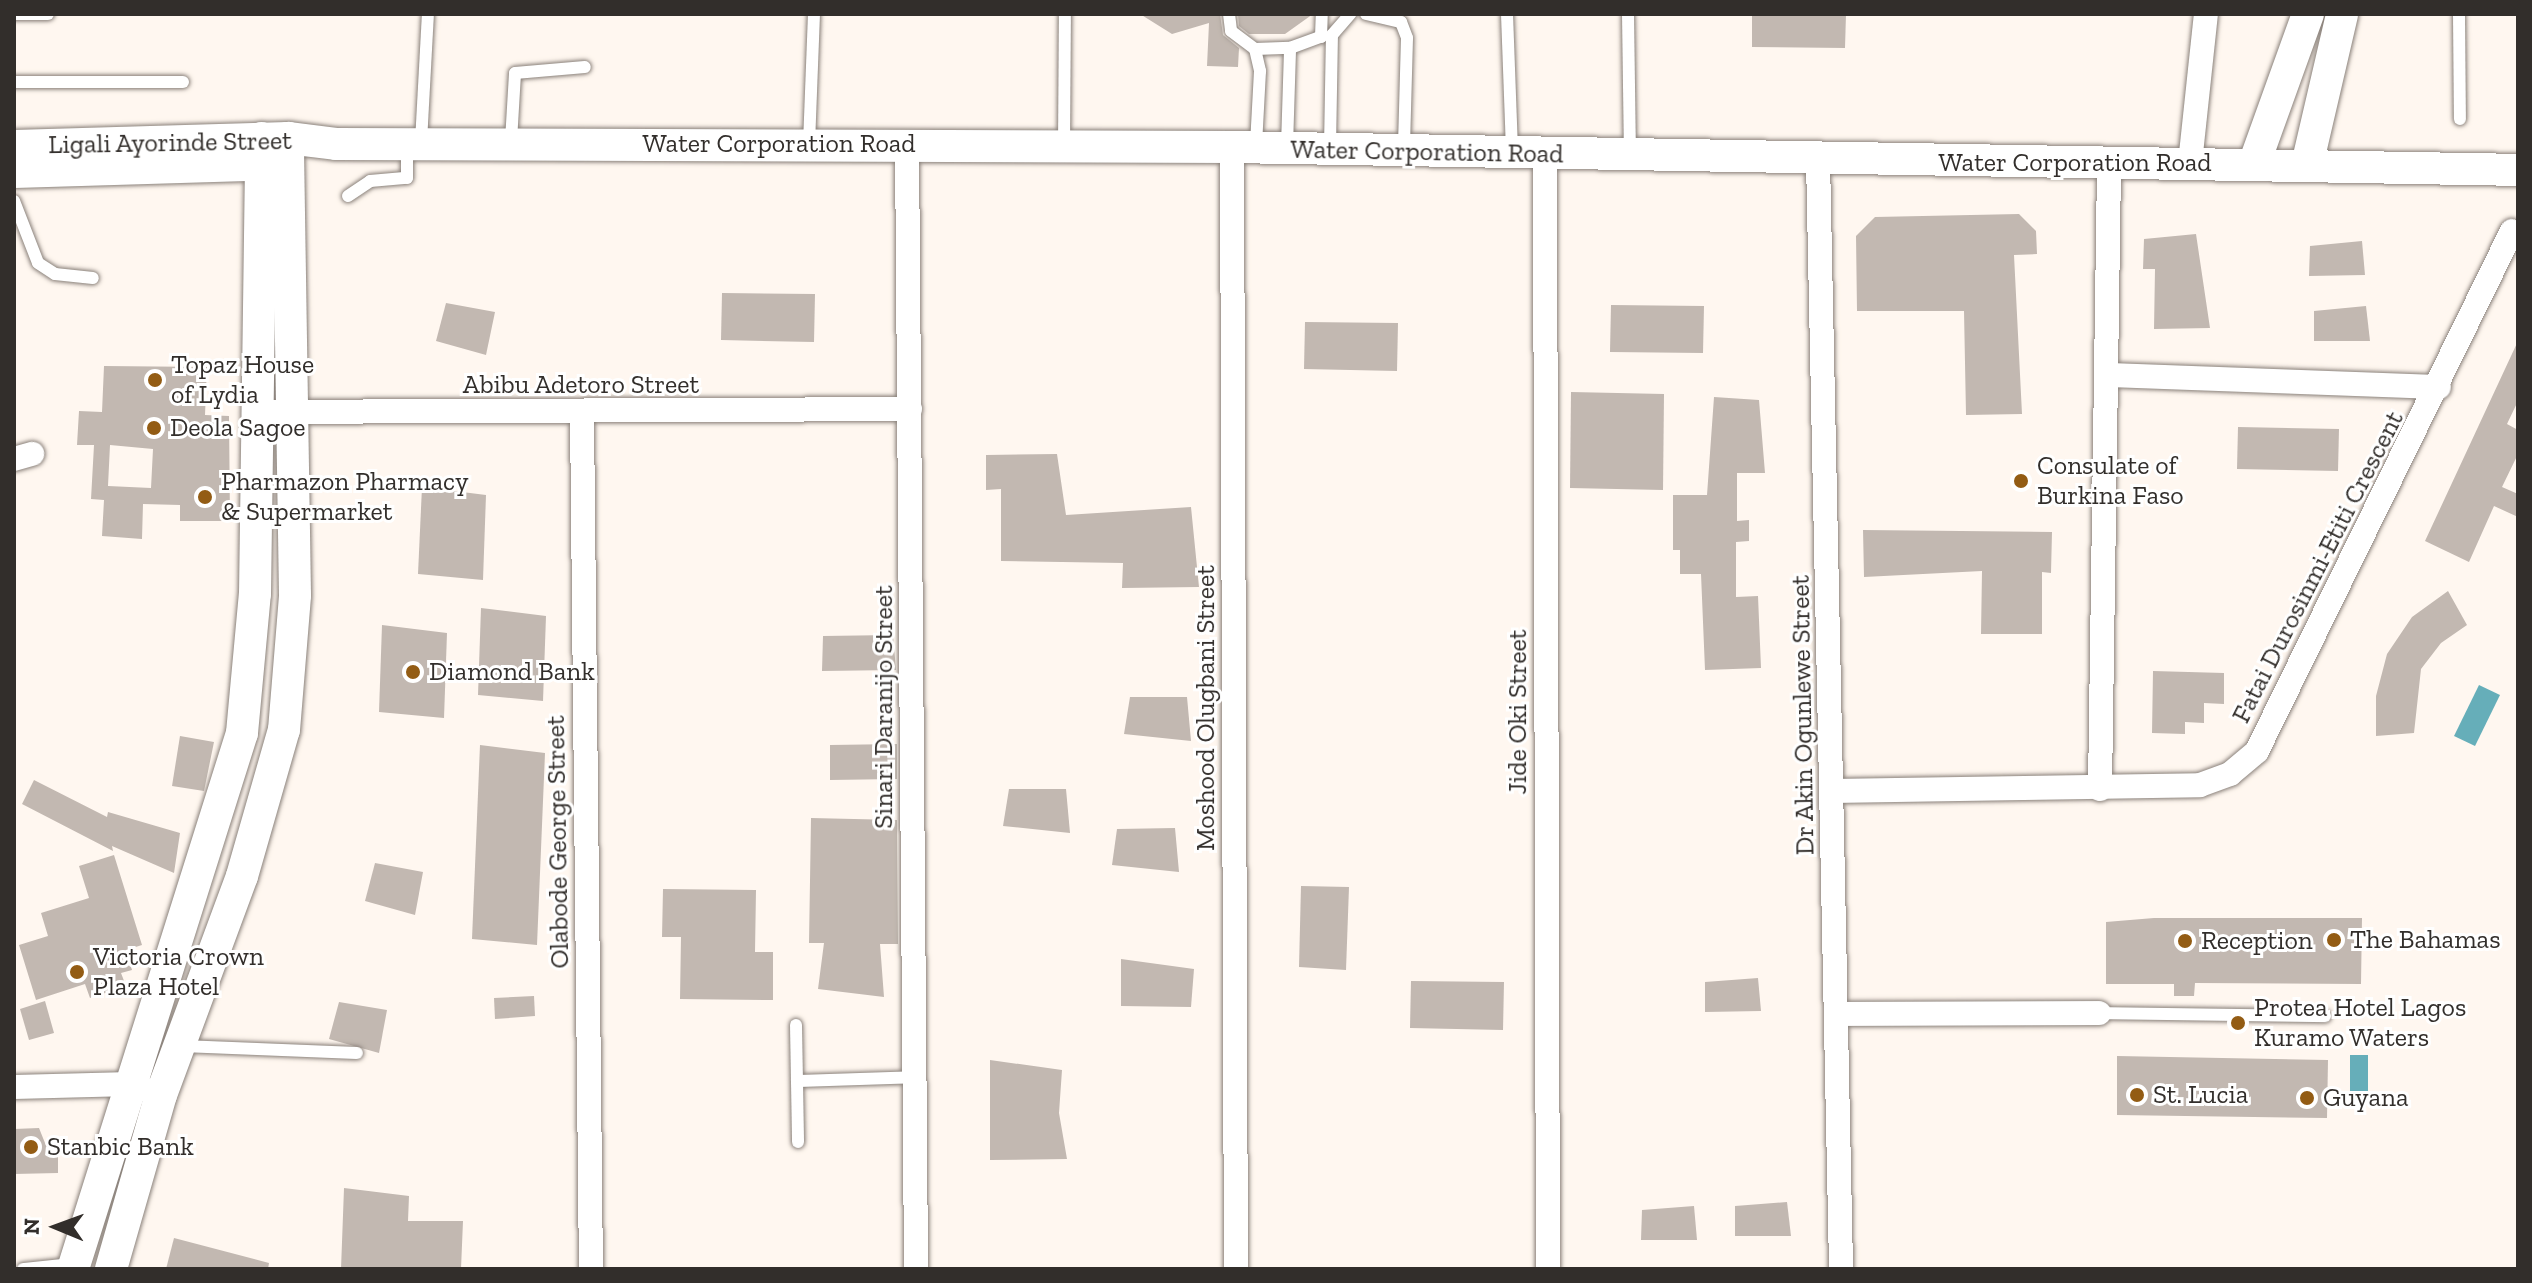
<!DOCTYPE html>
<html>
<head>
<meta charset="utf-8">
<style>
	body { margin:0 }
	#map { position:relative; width:2532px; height:1283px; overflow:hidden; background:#fff7f0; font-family:"Zilla Slab",serif }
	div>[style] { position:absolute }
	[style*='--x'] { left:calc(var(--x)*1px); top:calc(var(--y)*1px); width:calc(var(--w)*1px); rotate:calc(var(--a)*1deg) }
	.water>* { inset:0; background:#66aeb9 }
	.building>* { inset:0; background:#c2b8b1 }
	.roads { filter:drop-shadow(0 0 2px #8a817a) drop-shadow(0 0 2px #8a817a) }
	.service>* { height:12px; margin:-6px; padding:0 6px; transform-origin:6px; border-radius:6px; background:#fff }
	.minor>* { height:24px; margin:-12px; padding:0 12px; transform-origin:12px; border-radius:12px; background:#fff }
	.tertiary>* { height:32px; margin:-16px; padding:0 16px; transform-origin:16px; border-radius:16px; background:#fff }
	.dots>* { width:22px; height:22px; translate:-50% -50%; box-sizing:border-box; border:4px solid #fff; border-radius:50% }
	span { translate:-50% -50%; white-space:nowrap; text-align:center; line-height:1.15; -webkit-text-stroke:6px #fff; paint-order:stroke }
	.street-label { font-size:26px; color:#322e2b }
	.poi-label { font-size:26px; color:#322e2b }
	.left { translate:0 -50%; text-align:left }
	.frame { position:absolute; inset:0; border:16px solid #322e2b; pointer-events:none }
	.north { position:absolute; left:16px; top:1187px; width:80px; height:80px; -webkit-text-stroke:6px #fff; paint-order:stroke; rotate:271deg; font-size:22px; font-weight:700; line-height:32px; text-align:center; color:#322e2b }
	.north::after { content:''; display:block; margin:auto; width:28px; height:36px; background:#322e2b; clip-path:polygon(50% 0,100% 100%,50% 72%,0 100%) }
</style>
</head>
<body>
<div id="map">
	<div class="water">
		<div style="clip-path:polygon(2479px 685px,2500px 695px,2475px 746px,2454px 736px)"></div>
		<div style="clip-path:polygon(2350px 1055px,2368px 1055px,2368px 1095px,2350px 1095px)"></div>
	</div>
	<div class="building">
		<div style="clip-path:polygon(1140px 14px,1220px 14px,1223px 35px,1239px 48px,1238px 67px,1207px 66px,1209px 23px,1172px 34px)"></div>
		<div style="clip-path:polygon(1238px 14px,1313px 14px,1285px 34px,1249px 34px,1239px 26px)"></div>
		<div style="clip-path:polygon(1752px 14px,1846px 14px,1845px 48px,1752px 47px)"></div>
		<div style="clip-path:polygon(2019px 214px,2036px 231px,2037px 254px,2014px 255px,2022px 414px,1966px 415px,1964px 311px,1857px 311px,1856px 236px,1875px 217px)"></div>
		<div style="clip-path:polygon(2196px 234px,2210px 328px,2154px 329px,2155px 269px,2143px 269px,2144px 239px)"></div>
		<div style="clip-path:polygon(2362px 241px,2365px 275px,2309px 276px,2310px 246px)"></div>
		<div style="clip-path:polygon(722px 293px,815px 294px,814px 342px,721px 340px)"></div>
		<div style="clip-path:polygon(446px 303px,495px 312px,486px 355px,436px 341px)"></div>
		<div style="clip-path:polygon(1611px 305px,1704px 306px,1703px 353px,1610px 352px)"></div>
		<div style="clip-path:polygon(2366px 306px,2370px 341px,2314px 341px,2314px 311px)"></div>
		<div style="clip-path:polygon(1305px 322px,1398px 323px,1397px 371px,1304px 369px)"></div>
		<div style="clip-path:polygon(2518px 341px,2518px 401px,2507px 424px,2518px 430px,2518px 454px,2502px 487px,2518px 494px,2518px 517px,2494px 506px,2469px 562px,2425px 541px)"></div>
		<div style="clip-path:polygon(evenodd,104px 366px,207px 367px,205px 415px,229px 416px,230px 521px,180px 521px,180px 505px,143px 504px,142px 539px,102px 536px,104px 500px,91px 499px,94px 445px,77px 445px,79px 411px,102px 412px,104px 366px,110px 445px,153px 449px,151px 488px,108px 486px,110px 445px)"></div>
		<div style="clip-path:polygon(1571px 392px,1664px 394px,1663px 490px,1570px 488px)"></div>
		<div style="clip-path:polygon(1714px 397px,1759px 400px,1765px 473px,1737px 473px,1737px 521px,1749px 520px,1749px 541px,1736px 542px,1736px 597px,1758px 596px,1761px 668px,1705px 670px,1701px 574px,1680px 574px,1680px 550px,1673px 550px,1673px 495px,1707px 495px)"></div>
		<div style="clip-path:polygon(2238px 427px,2339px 429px,2338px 471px,2237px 469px)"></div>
		<div style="clip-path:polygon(1057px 454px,1066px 515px,1191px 507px,1199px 587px,1122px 588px,1123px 563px,1001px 561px,1001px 489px,986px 490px,986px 455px)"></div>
		<div style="clip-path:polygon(422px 487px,486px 495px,483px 580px,418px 574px)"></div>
		<div style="clip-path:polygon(1863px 530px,2052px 532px,2051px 573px,2042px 572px,2042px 634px,1981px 634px,1982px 571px,1864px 577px)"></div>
		<div style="clip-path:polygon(2448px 591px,2467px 625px,2441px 643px,2421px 669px,2414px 733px,2376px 736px,2376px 696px,2387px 654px,2412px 617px)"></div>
		<div style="clip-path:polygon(481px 608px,546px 616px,543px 701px,478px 695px)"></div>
		<div style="clip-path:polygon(382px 625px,447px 633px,444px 718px,379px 712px)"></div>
		<div style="clip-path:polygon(893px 635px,896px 670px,822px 671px,823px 636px)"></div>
		<div style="clip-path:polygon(2153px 671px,2224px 673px,2224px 704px,2204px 703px,2204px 723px,2185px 722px,2185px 734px,2152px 733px)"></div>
		<div style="clip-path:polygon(1130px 697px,1187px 697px,1191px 741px,1124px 734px)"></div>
		<div style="clip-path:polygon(180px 736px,214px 742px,204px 791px,172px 786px)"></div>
		<div style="clip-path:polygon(897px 744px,897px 779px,830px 780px,830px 745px)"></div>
		<div style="clip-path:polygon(480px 745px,545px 753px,537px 945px,472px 939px)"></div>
		<div style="clip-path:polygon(34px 780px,107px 817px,108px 812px,180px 833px,174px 873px,112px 846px,113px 851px,22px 804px)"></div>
		<div style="clip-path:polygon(1009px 789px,1066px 789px,1070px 833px,1003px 826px)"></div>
		<div style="clip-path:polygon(811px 818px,897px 820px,898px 944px,880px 944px,884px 997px,818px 989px,824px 943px,809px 943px)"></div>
		<div style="clip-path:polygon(1175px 828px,1179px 872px,1112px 865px,1117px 829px)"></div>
		<div style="clip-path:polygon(114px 855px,142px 945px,126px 950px,132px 970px,121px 973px,126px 986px,90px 998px,85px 984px,36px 1000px,19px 945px,48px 936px,41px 913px,89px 898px,79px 866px)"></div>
		<div style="clip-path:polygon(375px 863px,423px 872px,415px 915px,365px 901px)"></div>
		<div style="clip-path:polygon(1301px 886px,1349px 887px,1346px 970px,1299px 967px)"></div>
		<div style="clip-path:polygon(663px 889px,756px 890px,755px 952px,773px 952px,773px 1000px,680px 999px,681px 937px,662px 937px)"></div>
		<div style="clip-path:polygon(2154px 918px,2362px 918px,2361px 984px,2195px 983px,2194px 996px,2174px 996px,2174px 984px,2106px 984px,2106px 922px)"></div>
		<div style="clip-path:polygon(1121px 959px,1194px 969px,1191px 1007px,1121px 1006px)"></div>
		<div style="clip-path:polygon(1758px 978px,1761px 1011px,1705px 1012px,1705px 982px)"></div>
		<div style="clip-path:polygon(1411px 981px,1504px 982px,1503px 1030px,1410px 1028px)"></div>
		<div style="clip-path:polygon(534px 996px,535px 1016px,495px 1019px,494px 998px)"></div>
		<div style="clip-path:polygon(45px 1001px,54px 1033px,29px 1040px,20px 1009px)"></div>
		<div style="clip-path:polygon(339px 1002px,387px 1010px,379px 1053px,329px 1039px)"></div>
		<div style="clip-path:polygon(2117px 1056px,2328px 1060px,2327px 1118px,2117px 1115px)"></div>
		<div style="clip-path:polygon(990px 1060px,1062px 1070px,1059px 1113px,1067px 1159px,990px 1160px)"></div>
		<div style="clip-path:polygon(39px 1128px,49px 1153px,58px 1152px,58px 1173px,14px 1174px,14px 1129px)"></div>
		<div style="clip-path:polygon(344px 1188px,409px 1196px,408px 1221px,463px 1221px,461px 1269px,341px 1269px)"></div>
		<div style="clip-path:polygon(1787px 1202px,1791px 1236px,1735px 1236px,1735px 1206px)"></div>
		<div style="clip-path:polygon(1694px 1206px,1697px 1240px,1641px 1240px,1642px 1210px)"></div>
		<div style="clip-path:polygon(174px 1238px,269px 1263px,268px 1269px,166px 1269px)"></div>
	</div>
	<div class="roads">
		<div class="service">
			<div style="--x:14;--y:14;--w:34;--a:0"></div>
			<div style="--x:1229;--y:14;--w:17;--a:83"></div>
			<div style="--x:1231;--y:31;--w:30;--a:37"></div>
			<div style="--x:1255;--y:49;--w:23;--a:77"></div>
			<div style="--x:1260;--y:71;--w:74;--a:93.1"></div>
			<div style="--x:1366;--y:14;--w:36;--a:13"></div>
			<div style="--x:1401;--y:22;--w:17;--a:69"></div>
			<div style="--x:1407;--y:38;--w:110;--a:91.6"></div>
			<div style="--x:1507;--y:14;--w:137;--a:87.9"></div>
			<div style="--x:1628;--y:14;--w:138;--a:89.2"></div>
			<div style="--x:2459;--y:14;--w:105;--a:89.5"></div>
			<div style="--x:1255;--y:49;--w:35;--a:-2"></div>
			<div style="--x:14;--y:82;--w:169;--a:0"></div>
			<div style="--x:511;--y:141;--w:68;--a:-86.6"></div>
			<div style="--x:515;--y:73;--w:70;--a:-4.9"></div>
			<div style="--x:421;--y:142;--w:128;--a:-86.9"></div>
			<div style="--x:809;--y:144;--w:130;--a:-87.8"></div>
			<div style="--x:1064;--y:146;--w:132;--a:-89.6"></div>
			<div style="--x:1287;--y:146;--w:98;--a:-88.2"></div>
			<div style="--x:1290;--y:48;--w:33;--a:-20"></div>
			<div style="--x:1321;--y:37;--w:23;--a:-88"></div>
			<div style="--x:1330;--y:147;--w:112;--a:-89"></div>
			<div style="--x:1332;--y:35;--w:28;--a:-49"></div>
			<div style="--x:348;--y:196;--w:27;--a:-34"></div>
			<div style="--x:370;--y:181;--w:37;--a:-5"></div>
			<div style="--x:407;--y:178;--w:32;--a:-90"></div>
			<div style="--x:14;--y:201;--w:66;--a:68.8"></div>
			<div style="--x:38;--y:263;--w:20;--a:33"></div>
			<div style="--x:55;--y:274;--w:38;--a:6"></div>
			<div style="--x:2099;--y:1013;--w:226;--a:0.8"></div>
			<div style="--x:796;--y:1025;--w:117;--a:89"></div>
			<div style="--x:182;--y:1046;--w:175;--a:2.3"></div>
			<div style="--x:797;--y:1081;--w:118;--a:-1.9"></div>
			<div style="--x:23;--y:1269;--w:48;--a:-5.9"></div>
		</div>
		<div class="minor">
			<div style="--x:907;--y:145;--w:1124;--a:89.54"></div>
			<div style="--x:1232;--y:147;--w:1122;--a:89.8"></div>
			<div style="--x:1545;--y:155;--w:1114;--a:89.85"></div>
			<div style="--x:1818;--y:159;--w:1110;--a:88.81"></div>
			<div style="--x:2190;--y:163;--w:150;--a:-83.9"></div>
			<div style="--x:2108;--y:375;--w:331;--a:2.1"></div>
			<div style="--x:254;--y:412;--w:656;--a:-0.26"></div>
			<div style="--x:582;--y:415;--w:854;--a:89.4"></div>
			<div style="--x:14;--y:459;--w:19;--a:-16"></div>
			<div style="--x:2100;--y:789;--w:623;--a:-89.17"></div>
			<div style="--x:1832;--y:791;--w:368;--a:-0.9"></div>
			<div style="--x:2200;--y:785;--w:32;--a:-20"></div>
			<div style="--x:2230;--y:774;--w:35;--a:-40"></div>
			<div style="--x:2257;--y:751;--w:579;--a:-63.88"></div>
			<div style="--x:1839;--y:1014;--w:260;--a:-0.2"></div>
			<div style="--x:14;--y:1087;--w:117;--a:-1.5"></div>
			<div style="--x:131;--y:1084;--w:17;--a:21"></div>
		</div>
		<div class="tertiary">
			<div style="--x:14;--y:146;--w:274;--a:-1.7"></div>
			<div style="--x:288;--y:138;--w:48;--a:7.1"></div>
			<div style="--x:336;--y:144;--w:896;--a:0.19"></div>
			<div style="--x:1232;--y:147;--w:1286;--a:1.02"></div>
			<div style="--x:2254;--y:164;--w:159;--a:-70.2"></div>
			<div style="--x:2307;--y:165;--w:155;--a:-76.9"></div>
			<div style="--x:14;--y:172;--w:267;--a:-1.7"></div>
			<div style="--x:73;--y:1269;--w:562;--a:-72.5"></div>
			<div style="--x:242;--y:733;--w:140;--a:-84.7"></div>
			<div style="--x:255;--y:594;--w:456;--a:-89.2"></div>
			<div style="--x:111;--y:1269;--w:181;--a:-74"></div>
			<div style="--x:161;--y:1095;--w:233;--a:-69.7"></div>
			<div style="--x:242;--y:876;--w:152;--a:-74"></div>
			<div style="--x:284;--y:730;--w:135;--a:-85.3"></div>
			<div style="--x:295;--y:595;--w:457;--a:-90.9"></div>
		</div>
	</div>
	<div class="dots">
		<div style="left:155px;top:380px;background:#935c14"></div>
		<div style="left:154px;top:428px;background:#935c14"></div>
		<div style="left:2021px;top:481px;background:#935c14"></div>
		<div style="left:205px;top:497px;background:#935c14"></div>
		<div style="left:413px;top:672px;background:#935c14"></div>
		<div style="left:2334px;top:940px;background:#935c14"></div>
		<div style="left:2185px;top:941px;background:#935c14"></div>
		<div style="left:77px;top:972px;background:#935c14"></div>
		<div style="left:2238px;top:1023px;background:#935c14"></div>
		<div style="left:2137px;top:1095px;background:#935c14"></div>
		<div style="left:2307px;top:1098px;background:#935c14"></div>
		<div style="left:31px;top:1147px;background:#935c14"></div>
	</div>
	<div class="street-label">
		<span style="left:170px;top:143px;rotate:-1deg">Ligali Ayorinde Street</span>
		<span style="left:779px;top:144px">Water Corporation Road</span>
		<span style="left:1427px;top:152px;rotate:1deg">Water Corporation Road</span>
		<span style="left:2075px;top:163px">Water Corporation Road</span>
		<span style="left:581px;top:385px">Abibu Adetoro Street</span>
		<span style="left:2318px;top:567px;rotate:-63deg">Fatai Durosinmi-Etiti Crescent</span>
		<span style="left:884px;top:707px;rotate:-90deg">Sinari Daranijo Street</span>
		<span style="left:1206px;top:708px;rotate:-90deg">Moshood Olugbani Street</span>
		<span style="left:1518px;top:712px;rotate:-90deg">Jide Oki Street</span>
		<span style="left:1803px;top:715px;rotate:-91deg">Dr Akin Ogunlewe Street</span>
		<span style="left:558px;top:842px;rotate:-91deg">Olabode George Street</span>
	</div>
	<div class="poi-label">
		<span class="left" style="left:171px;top:380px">Topaz House<br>of Lydia</span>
		<span class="left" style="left:170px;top:428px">Deola Sagoe</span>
		<span class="left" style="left:2037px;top:481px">Consulate of<br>Burkina Faso</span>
		<span class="left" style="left:221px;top:497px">Pharmazon Pharmacy<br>&amp; Supermarket</span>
		<span class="left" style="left:429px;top:672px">Diamond Bank</span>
		<span class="left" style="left:2350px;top:940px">The Bahamas</span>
		<span class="left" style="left:2201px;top:941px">Reception</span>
		<span class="left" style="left:93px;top:972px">Victoria Crown<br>Plaza Hotel</span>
		<span class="left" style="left:2254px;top:1023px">Protea Hotel Lagos<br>Kuramo Waters</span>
		<span class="left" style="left:2153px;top:1095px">St. Lucia</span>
		<span class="left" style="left:2323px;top:1098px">Guyana</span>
		<span class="left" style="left:47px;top:1147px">Stanbic Bank</span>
	</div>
	<div class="frame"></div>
	<div class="north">N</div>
</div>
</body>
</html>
